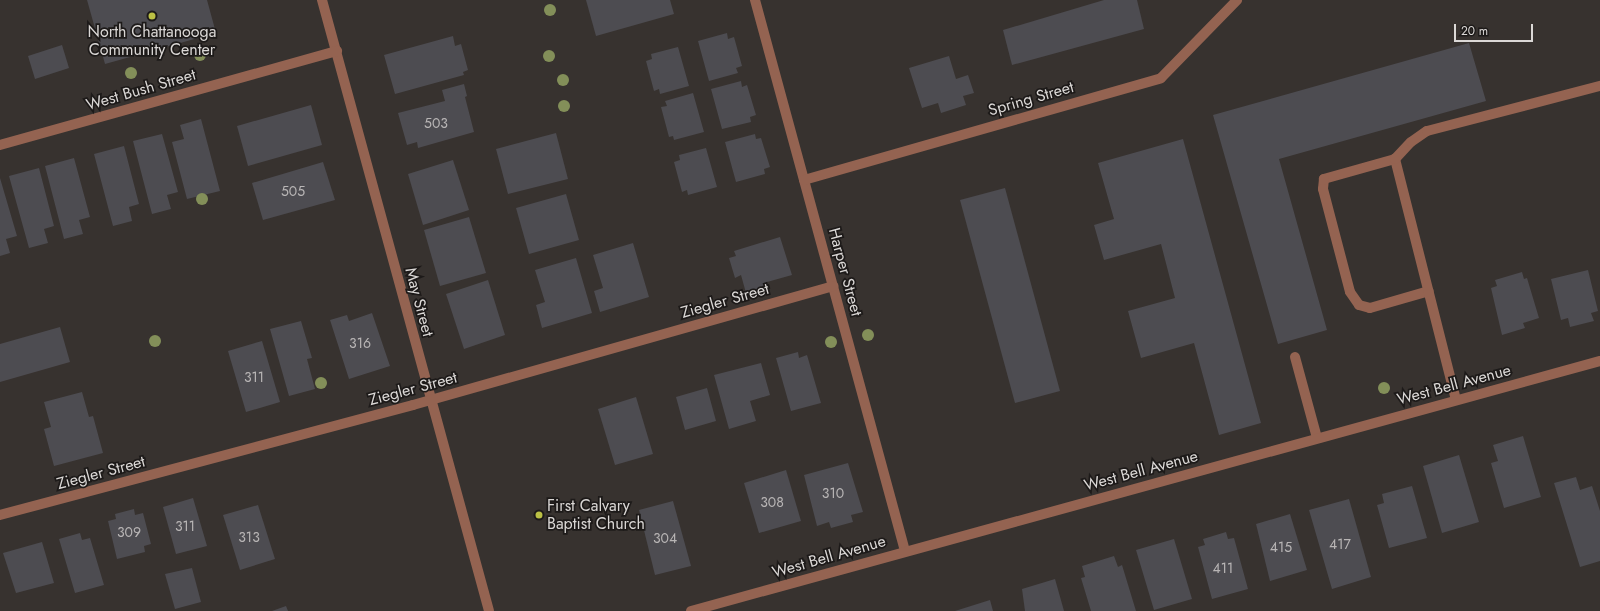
<!DOCTYPE html>
<html>
<head>
<meta charset="utf-8">
<style>
	body { margin:0 }
	#map { position:relative; width:1600px; height:611px; overflow:hidden; background:#37322f; font-family:Jost,sans-serif }
	div>[style] { position:absolute }
	[style*='--x'] { left:calc(var(--x)*1px); top:calc(var(--y)*1px); width:calc(var(--w)*1px); rotate:calc(var(--a)*1deg) }
	.building>* { inset:0; background:#4d4c51 }
	.minor>* { height:10px; margin:-5px; padding:0 5px; transform-origin:5px; border-radius:5px; background:#946351 }
	.trees>* { width:12px; height:12px; margin:-6px; border-radius:50%; background:#838f59 }
	.dots>* { width:11px; height:11px; translate:-50% -50%; box-sizing:border-box; border:2px solid #1d1a19; border-radius:50% }
	span { translate:-50% -50%; white-space:nowrap; text-align:center; line-height:1.15; -webkit-text-stroke:3.5px #1d1a19; paint-order:stroke }
	.number-label { font-size:14px; color:#b8b5b5 }
	.number-label span { -webkit-text-stroke-width:0 }
	.poi-label { font-size:16px; color:#dbd8d6 }
	.left { translate:0 -50%; text-align:left }
	.street-label { font-size:16px; color:#dbd8d6 }
	.scale { position:absolute; left:1454px; top:24px; width:79px; height:18px; box-sizing:border-box; border:2px solid #dbd8d6; border-top:0; padding-left:5px; font-size:12px; line-height:14px; white-space:nowrap; color:#dbd8d6; -webkit-text-stroke:3px #1d1a19; paint-order:stroke }
</style>
</head>
<body>
<div id="map">
	<div class="building">
		<div style="clip-path:polygon(87px 0,207px 0,216px 33px,105px 64px)"></div>
		<div style="clip-path:polygon(586px 0,670px 0,674px 14px,596px 36px)"></div>
		<div style="clip-path:polygon(1104px 0,1137px 0,1144px 29px,1012px 65px,1003px 30px)"></div>
		<div style="clip-path:polygon(727px 33px,728px 39px,734px 37px,742px 66px,736px 68px,738px 73px,709px 81px,698px 41px)"></div>
		<div style="clip-path:polygon(453px 36px,455px 46px,461px 44px,468px 70px,463px 72px,464px 75px,395px 94px,384px 55px)"></div>
		<div style="clip-path:polygon(1469px 43px,1486px 101px,1279px 159px,1327px 330px,1278px 344px,1213px 115px)"></div>
		<div style="clip-path:polygon(62px 45px,69px 68px,35px 79px,28px 56px)"></div>
		<div style="clip-path:polygon(678px 47px,689px 86px,660px 94px,659px 89px,654px 91px,646px 61px,652px 59px,651px 54px)"></div>
		<div style="clip-path:polygon(949px 56px,956px 79px,968px 75px,974px 93px,963px 96px,966px 105px,941px 113px,938px 103px,922px 108px,909px 68px)"></div>
		<div style="clip-path:polygon(741px 81px,742px 87px,747px 85px,756px 115px,750px 117px,751px 122px,722px 129px,711px 89px)"></div>
		<div style="clip-path:polygon(464px 84px,467px 96px,465px 97px,474px 132px,418px 148px,417px 142px,407px 145px,398px 113px,445px 101px,442px 90px)"></div>
		<div style="clip-path:polygon(693px 93px,704px 132px,674px 140px,673px 136px,669px 137px,661px 107px,667px 106px,665px 101px)"></div>
		<div style="clip-path:polygon(311px 105px,322px 145px,248px 166px,237px 126px)"></div>
		<div style="clip-path:polygon(201px 119px,220px 191px,187px 199px,172px 142px,184px 139px,180px 125px)"></div>
		<div style="clip-path:polygon(556px 133px,568px 179px,508px 194px,496px 149px)"></div>
		<div style="clip-path:polygon(162px 134px,178px 192px,167px 195px,171px 209px,152px 214px,133px 141px)"></div>
		<div style="clip-path:polygon(755px 134px,756px 139px,761px 138px,770px 167px,764px 169px,765px 174px,736px 182px,725px 142px)"></div>
		<div style="clip-path:polygon(1183px 139px,1261px 423px,1219px 435px,1194px 343px,1141px 358px,1128px 311px,1175px 298px,1161px 244px,1104px 260px,1094px 225px,1114px 219px,1098px 163px)"></div>
		<div style="clip-path:polygon(124px 146px,139px 204px,129px 207px,132px 221px,113px 226px,94px 154px)"></div>
		<div style="clip-path:polygon(706px 148px,717px 187px,688px 195px,687px 190px,682px 192px,674px 162px,680px 160px,679px 155px)"></div>
		<div style="clip-path:polygon(74px 158px,90px 217px,79px 220px,83px 234px,64px 239px,45px 166px)"></div>
		<div style="clip-path:polygon(453px 160px,469px 210px,423px 225px,408px 174px)"></div>
		<div style="clip-path:polygon(323px 162px,335px 200px,263px 220px,252px 183px)"></div>
		<div style="clip-path:polygon(39px 168px,54px 226px,44px 229px,48px 243px,29px 248px,9px 176px)"></div>
		<div style="clip-path:polygon(0 178px,17px 236px,6px 239px,10px 253px,0 256px)"></div>
		<div style="clip-path:polygon(1005px 188px,1060px 391px,1015px 403px,960px 200px)"></div>
		<div style="clip-path:polygon(566px 194px,579px 240px,529px 254px,516px 208px)"></div>
		<div style="clip-path:polygon(469px 217px,486px 273px,440px 286px,424px 230px)"></div>
		<div style="clip-path:polygon(780px 237px,792px 275px,767px 282px,768px 286px,746px 293px,741px 275px,735px 278px,729px 258px,736px 256px,734px 251px)"></div>
		<div style="clip-path:polygon(633px 243px,649px 297px,600px 312px,594px 291px,603px 288px,593px 255px)"></div>
		<div style="clip-path:polygon(576px 258px,592px 313px,542px 328px,536px 305px,545px 302px,535px 270px)"></div>
		<div style="clip-path:polygon(1588px 270px,1598px 311px,1591px 313px,1594px 321px,1570px 327px,1568px 318px,1561px 320px,1551px 279px)"></div>
		<div style="clip-path:polygon(1522px 272px,1524px 279px,1527px 278px,1539px 318px,1523px 323px,1525px 328px,1502px 335px,1491px 288px,1497px 286px,1495px 280px)"></div>
		<div style="clip-path:polygon(488px 280px,505px 335px,464px 349px,446px 294px)"></div>
		<div style="clip-path:polygon(372px 313px,390px 366px,349px 379px,330px 320px,347px 315px,349px 321px)"></div>
		<div style="clip-path:polygon(301px 321px,312px 358px,307px 359px,315px 389px,289px 396px,270px 329px)"></div>
		<div style="clip-path:polygon(60px 327px,70px 362px,0 382px,0 344px)"></div>
		<div style="clip-path:polygon(262px 341px,280px 402px,246px 412px,228px 351px)"></div>
		<div style="clip-path:polygon(798px 352px,799px 358px,807px 355px,821px 403px,791px 411px,776px 358px)"></div>
		<div style="clip-path:polygon(761px 363px,770px 395px,750px 401px,756px 421px,729px 429px,714px 375px)"></div>
		<div style="clip-path:polygon(707px 388px,716px 421px,685px 430px,676px 397px)"></div>
		<div style="clip-path:polygon(82px 392px,89px 417px,93px 416px,103px 453px,54px 466px,44px 429px,51px 427px,44px 402px)"></div>
		<div style="clip-path:polygon(636px 397px,653px 454px,615px 465px,598px 409px)"></div>
		<div style="clip-path:polygon(1523px 436px,1541px 497px,1504px 508px,1491px 463px,1498px 461px,1493px 445px)"></div>
		<div style="clip-path:polygon(1459px 455px,1479px 522px,1442px 533px,1423px 466px)"></div>
		<div style="clip-path:polygon(848px 463px,863px 512px,851px 515px,853px 522px,831px 528px,829px 522px,817px 526px,804px 475px)"></div>
		<div style="clip-path:polygon(786px 470px,801px 521px,759px 533px,744px 483px)"></div>
		<div style="clip-path:polygon(1576px 477px,1580px 490px,1592px 486px,1600px 511px,1600px 561px,1580px 567px,1554px 483px)"></div>
		<div style="clip-path:polygon(1412px 486px,1427px 538px,1389px 548px,1377px 505px,1384px 503px,1382px 494px)"></div>
		<div style="clip-path:polygon(193px 498px,207px 546px,176px 554px,163px 507px)"></div>
		<div style="clip-path:polygon(1349px 499px,1371px 577px,1332px 589px,1309px 510px)"></div>
		<div style="clip-path:polygon(673px 501px,691px 566px,655px 575px,639px 510px)"></div>
		<div style="clip-path:polygon(258px 505px,275px 559px,240px 570px,223px 515px)"></div>
		<div style="clip-path:polygon(134px 509px,135px 515px,143px 513px,151px 544px,144px 546px,145px 552px,117px 559px,108px 521px,116px 519px,115px 514px)"></div>
		<div style="clip-path:polygon(1290px 514px,1307px 570px,1270px 581px,1256px 524px)"></div>
		<div style="clip-path:polygon(1226px 532px,1228px 539px,1234px 538px,1248px 589px,1212px 599px,1198px 547px,1205px 545px,1203px 539px)"></div>
		<div style="clip-path:polygon(80px 533px,82px 540px,90px 538px,104px 585px,75px 593px,59px 539px)"></div>
		<div style="clip-path:polygon(1174px 539px,1192px 599px,1154px 610px,1136px 550px)"></div>
		<div style="clip-path:polygon(42px 542px,54px 583px,16px 593px,3px 553px)"></div>
		<div style="clip-path:polygon(1114px 556px,1118px 567px,1122px 565px,1136px 611px,1091px 611px,1081px 578px,1085px 577px,1082px 566px)"></div>
		<div style="clip-path:polygon(192px 568px,201px 602px,175px 609px,165px 574px)"></div>
		<div style="clip-path:polygon(1055px 579px,1064px 611px,1025px 611px,1022px 589px)"></div>
		<div style="clip-path:polygon(990px 600px,993px 611px,955px 611px)"></div>
		<div style="clip-path:polygon(286px 606px,288px 611px,272px 611px)"></div>
	</div>
	<div class="minor">
		<div style="--x:322;--y:0;--w:633;--a:74.71"></div>
		<div style="--x:755;--y:0;--w:571;--a:74.77"></div>
		<div style="--x:0;--y:145;--w:350;--a:-15.6"></div>
		<div style="--x:1395;--y:159;--w:74;--a:164.3"></div>
		<div style="--x:1324;--y:179;--w:10;--a:96"></div>
		<div style="--x:1323;--y:189;--w:106;--a:75.3"></div>
		<div style="--x:1350;--y:292;--w:16;--a:55"></div>
		<div style="--x:1359;--y:305;--w:11;--a:15"></div>
		<div style="--x:1370;--y:308;--w:61;--a:-16.1"></div>
		<div style="--x:804;--y:180;--w:371;--a:-15.9"></div>
		<div style="--x:1161;--y:78;--w:109;--a:-45.7"></div>
		<div style="--x:1295;--y:357;--w:84;--a:74.8"></div>
		<div style="--x:1456;--y:400;--w:249;--a:-104.2"></div>
		<div style="--x:1395;--y:159;--w:23;--a:-47"></div>
		<div style="--x:1411;--y:142;--w:19;--a:-35"></div>
		<div style="--x:1427;--y:131;--w:179;--a:-14.6"></div>
		<div style="--x:0;--y:515;--w:427;--a:-14.9"></div>
		<div style="--x:413;--y:405;--w:437;--a:-15.8"></div>
		<div style="--x:691;--y:611;--w:943;--a:-15.38"></div>
	</div>
	<div class="trees">
		<div style="left:550px;top:10px"></div>
		<div style="left:200px;top:55px"></div>
		<div style="left:549px;top:56px"></div>
		<div style="left:131px;top:73px"></div>
		<div style="left:563px;top:80px"></div>
		<div style="left:564px;top:106px"></div>
		<div style="left:202px;top:199px"></div>
		<div style="left:868px;top:335px"></div>
		<div style="left:155px;top:341px"></div>
		<div style="left:831px;top:342px"></div>
		<div style="left:321px;top:383px"></div>
		<div style="left:1384px;top:388px"></div>
	</div>
	<div class="dots">
		<div style="left:152px;top:16px;background:#bbc044"></div>
		<div style="left:539px;top:515px;background:#bbc044"></div>
	</div>
	<div class="number-label">
		<span style="left:436px;top:123px">503</span>
		<span style="left:293px;top:191px">505</span>
		<span style="left:360px;top:343px">316</span>
		<span style="left:254px;top:377px">311</span>
		<span style="left:833px;top:493px">310</span>
		<span style="left:772px;top:502px">308</span>
		<span style="left:185px;top:526px">311</span>
		<span style="left:129px;top:532px">309</span>
		<span style="left:249px;top:537px">313</span>
		<span style="left:665px;top:538px">304</span>
		<span style="left:1340px;top:544px">417</span>
		<span style="left:1281px;top:547px">415</span>
		<span style="left:1223px;top:568px">411</span>
	</div>
	<div class="poi-label">
		<span style="left:152px;top:41px">North Chattanooga<br>Community Center</span>
		<span class="left" style="left:547px;top:515px">First Calvary<br>Baptist Church</span>
	</div>
	<div class="street-label">
		<span style="left:141px;top:90px;rotate:-16deg">West Bush Street</span>
		<span style="left:1031px;top:99px;rotate:-16deg">Spring Street</span>
		<span style="left:845px;top:272px;rotate:75deg">Harper Street</span>
		<span style="left:725px;top:301px;rotate:-16deg">Ziegler Street</span>
		<span style="left:419px;top:302px;rotate:75deg">May Street</span>
		<span style="left:1454px;top:385px;rotate:-15deg">West Bell Avenue</span>
		<span style="left:413px;top:389px;rotate:-15deg">Ziegler Street</span>
		<span style="left:1141px;top:471px;rotate:-15deg">West Bell Avenue</span>
		<span style="left:101px;top:473px;rotate:-15deg">Ziegler Street</span>
		<span style="left:829px;top:557px;rotate:-16deg">West Bell Avenue</span>
	</div>
	<div class="scale">20 m</div>
</div>
</body>
</html>
